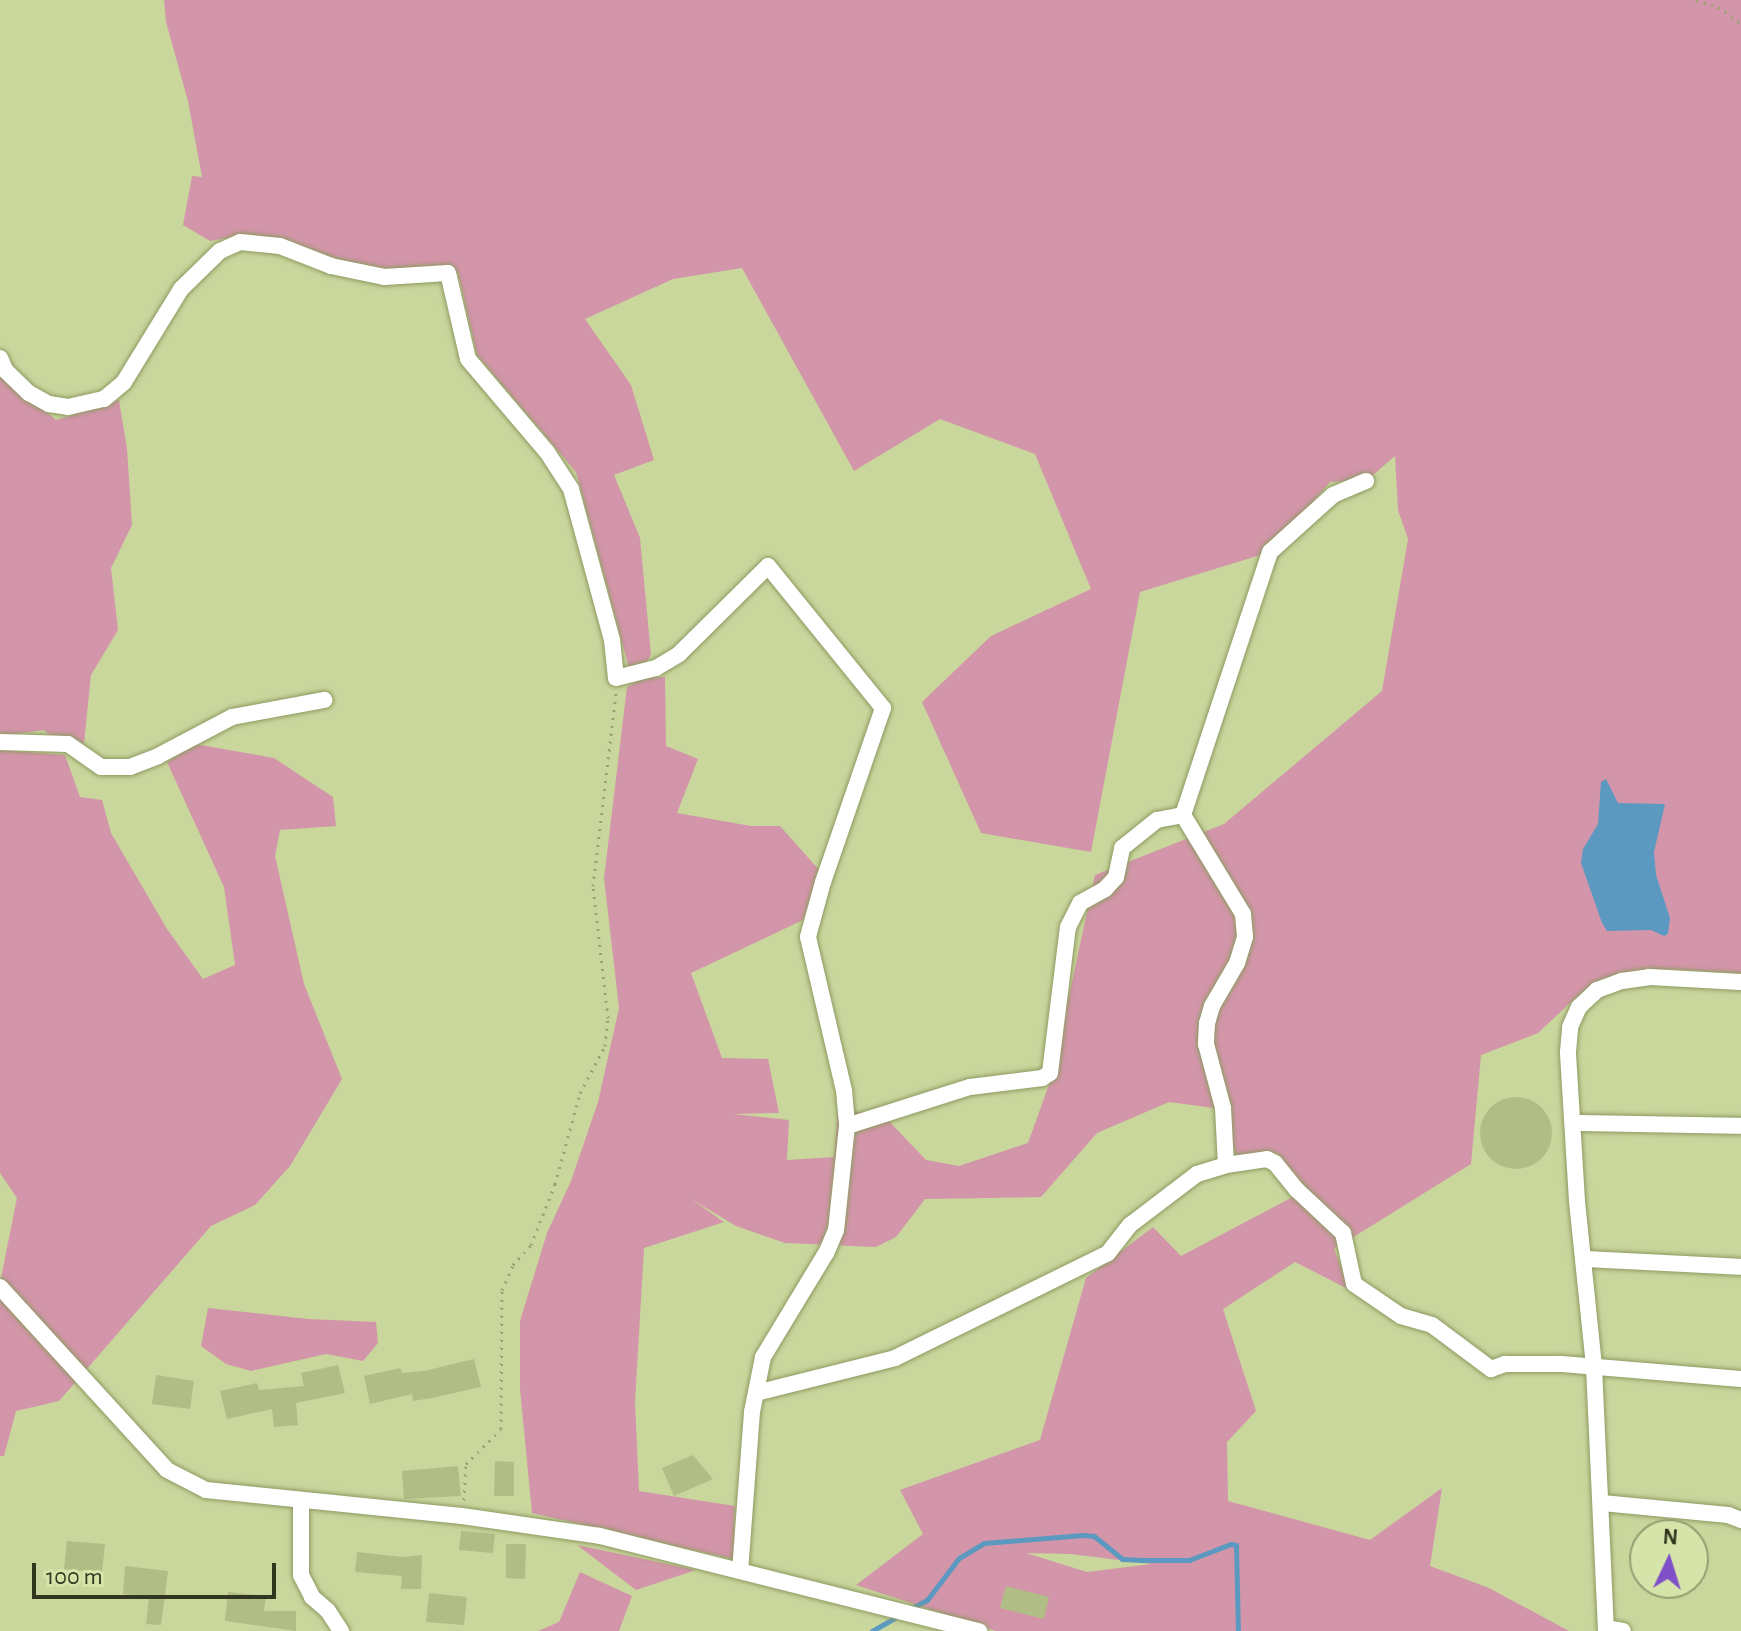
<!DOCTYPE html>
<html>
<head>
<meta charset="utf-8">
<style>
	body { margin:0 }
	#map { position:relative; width:1741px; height:1631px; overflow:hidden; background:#c9d69c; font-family:"Alegreya Sans",sans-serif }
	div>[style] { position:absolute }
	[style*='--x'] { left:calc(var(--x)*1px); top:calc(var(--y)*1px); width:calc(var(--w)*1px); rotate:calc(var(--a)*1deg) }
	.green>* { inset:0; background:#d395a9 }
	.water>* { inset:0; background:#5c99c1 }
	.stream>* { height:5px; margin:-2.5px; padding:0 2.5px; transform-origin:2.5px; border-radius:2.5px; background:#5c99c1 }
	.building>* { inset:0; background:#b0bd84 }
	.round { border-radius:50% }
	.path>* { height:3px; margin-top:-1.5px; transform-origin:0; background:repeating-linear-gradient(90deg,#98a273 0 2px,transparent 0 8px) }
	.roads { filter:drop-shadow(0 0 2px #8e9a62) drop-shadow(0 0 2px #8e9a62) }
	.street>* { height:16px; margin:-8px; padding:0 8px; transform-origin:8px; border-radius:8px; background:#fff }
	span { translate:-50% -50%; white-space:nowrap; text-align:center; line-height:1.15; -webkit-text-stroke:6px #d6e3a9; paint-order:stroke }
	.north { position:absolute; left:1629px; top:1519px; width:80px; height:80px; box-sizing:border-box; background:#d6e3a9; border:2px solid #949e72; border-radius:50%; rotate:4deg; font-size:22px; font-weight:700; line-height:32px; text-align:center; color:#32361f }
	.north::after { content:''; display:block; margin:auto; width:28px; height:36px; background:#8050c9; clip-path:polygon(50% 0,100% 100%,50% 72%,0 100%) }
	.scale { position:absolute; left:32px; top:1563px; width:244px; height:36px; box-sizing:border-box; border:4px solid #32361f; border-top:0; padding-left:10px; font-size:24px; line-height:28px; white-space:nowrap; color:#32361f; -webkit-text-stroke:6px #d6e3a9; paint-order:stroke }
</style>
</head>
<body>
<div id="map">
	<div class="green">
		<div style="clip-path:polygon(evenodd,164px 0,1741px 0,1741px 973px,1663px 969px,1618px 973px,1585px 989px,1538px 1033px,1481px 1055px,1471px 1164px,1334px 1249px,1350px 1290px,1295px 1262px,1223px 1309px,1256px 1411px,1227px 1442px,1228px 1501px,1370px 1540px,1442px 1488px,1430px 1566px,1489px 1588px,1569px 1631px,996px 1631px,856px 1585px,923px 1534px,900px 1490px,1040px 1440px,1086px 1278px,1153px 1227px,1181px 1256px,1304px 1191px,1277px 1153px,1236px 1155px,1221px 1109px,1169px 1102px,1097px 1133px,1041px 1197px,925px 1199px,896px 1237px,876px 1247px,785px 1243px,736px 1226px,691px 1199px,724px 1222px,644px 1248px,635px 1402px,639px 1491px,735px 1506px,733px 1559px,532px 1513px,520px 1389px,520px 1321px,547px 1233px,571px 1181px,598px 1102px,619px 1008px,604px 878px,627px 687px,644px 678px,665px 677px,666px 746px,698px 759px,677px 813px,751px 826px,780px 826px,820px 871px,803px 920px,691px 973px,722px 1058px,768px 1059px,779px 1113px,733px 1114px,789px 1120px,787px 1160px,834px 1157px,838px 1109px,883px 1115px,926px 1160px,959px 1166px,1028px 1143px,1051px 1079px,1095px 875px,1224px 824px,1382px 691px,1408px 539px,1398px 510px,1395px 456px,1366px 481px,1330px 482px,1270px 552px,1140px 592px,1091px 852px,981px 833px,922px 702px,991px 636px,1091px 589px,1035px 454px,940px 419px,854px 471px,742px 268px,673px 279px,585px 319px,631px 385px,654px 460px,614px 475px,640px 538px,651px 655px,645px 664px,629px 668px,576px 472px,477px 355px,458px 273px,366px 267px,249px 234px,210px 241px,183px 225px,192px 176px,202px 177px,188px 101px,166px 22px,164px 0,1026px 1553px,1070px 1554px,1151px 1564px,1087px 1572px,1026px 1553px)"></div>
		<div style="clip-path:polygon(0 373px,56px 420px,119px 400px,127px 449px,132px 525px,111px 568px,118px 630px,91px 675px,84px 743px,51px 736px,44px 730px,0 736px)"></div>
		<div style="clip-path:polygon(195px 744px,274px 758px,333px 797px,336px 826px,280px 830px,275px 856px,304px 984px,342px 1079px,290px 1166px,255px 1205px,211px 1226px,59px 1401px,16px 1411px,4px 1456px,0 1456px,0 1283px,17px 1198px,0 1173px,0 750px,65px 755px,80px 797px,102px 800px,111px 833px,167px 929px,203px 979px,235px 965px,224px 887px,167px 762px)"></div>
		<div style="clip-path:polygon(208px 1308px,308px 1319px,376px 1322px,378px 1343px,363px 1361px,326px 1354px,251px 1371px,226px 1364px,201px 1346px)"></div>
		<div style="clip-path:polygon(577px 1545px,696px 1570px,636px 1590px)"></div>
		<div style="clip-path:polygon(580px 1572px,632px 1596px,619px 1631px,538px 1631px,559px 1622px)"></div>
	</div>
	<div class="water">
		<div style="clip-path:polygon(1606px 779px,1618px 803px,1665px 804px,1654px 852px,1656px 875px,1670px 918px,1668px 934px,1664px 936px,1651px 930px,1607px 931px,1602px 923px,1581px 863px,1583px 849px,1598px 824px,1601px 782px)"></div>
	</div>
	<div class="stream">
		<div style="--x:910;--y:1609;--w:19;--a:-28"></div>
		<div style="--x:927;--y:1600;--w:53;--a:-52.7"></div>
		<div style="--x:959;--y:1558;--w:29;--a:-31"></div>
		<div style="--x:984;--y:1543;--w:99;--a:-4.6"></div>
		<div style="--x:1083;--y:1535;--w:11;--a:5"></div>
		<div style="--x:1094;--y:1536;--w:36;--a:39"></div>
		<div style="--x:1122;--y:1559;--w:20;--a:3"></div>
		<div style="--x:1142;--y:1560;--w:47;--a:0"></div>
		<div style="--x:1189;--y:1560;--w:45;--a:-20.9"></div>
		<div style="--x:1231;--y:1544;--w:5;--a:11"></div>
		<div style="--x:1236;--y:1545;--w:86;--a:88.7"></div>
		<div style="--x:872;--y:1631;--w:30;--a:-30"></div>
	</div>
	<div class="building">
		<div class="round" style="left:1480px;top:1097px;width:72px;height:72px"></div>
		<div style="clip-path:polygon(474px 1359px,481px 1387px,432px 1398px,413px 1401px,412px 1394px,370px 1404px,364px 1376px,400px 1368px,402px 1373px,424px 1371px)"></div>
		<div style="clip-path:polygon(338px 1365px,345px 1393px,296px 1403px,298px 1425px,274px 1427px,272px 1409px,227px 1419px,220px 1391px,257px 1383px,259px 1390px,304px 1386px,301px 1373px)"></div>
		<div style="clip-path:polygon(156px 1375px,194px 1381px,190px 1409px,152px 1404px)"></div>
		<div style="clip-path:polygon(693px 1455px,713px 1479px,674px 1496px,662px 1468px)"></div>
		<div style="clip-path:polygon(495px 1461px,514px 1462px,514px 1496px,494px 1496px)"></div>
		<div style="clip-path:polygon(458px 1466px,461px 1496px,404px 1499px,402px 1471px)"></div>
		<div style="clip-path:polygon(461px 1531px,495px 1534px,493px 1553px,459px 1550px)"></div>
		<div style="clip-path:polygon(67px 1541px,105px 1544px,102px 1573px,64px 1569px)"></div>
		<div style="clip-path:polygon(506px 1544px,526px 1544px,525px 1579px,506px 1578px)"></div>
		<div style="clip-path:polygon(357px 1552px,402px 1557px,422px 1555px,421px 1589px,401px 1589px,402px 1576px,355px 1572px)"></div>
		<div style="clip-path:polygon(125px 1566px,168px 1571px,161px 1625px,146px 1624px,149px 1597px,123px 1594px)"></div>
		<div style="clip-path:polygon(1006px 1586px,1049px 1597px,1044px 1619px,1000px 1608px)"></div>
		<div style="clip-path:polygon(228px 1592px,266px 1596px,264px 1611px,296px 1611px,296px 1631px,225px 1621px)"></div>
		<div style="clip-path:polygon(429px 1593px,467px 1597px,464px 1625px,426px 1622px)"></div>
	</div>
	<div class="path">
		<div style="--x:1696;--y:0;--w:23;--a:18"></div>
		<div style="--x:1718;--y:7;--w:29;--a:36"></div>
		<div style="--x:464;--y:1500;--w:36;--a:-87"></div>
		<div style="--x:466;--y:1464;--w:49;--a:-45"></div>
		<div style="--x:501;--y:1429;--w:139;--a:-89.6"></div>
		<div style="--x:502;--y:1290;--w:27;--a:-66"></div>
		<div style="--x:513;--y:1265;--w:27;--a:-48"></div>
		<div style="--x:531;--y:1245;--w:66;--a:-68.5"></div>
		<div style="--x:555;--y:1184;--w:94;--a:-74.6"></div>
		<div style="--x:580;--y:1093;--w:53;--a:-62"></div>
		<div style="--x:605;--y:1046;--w:28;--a:-84"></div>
		<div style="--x:608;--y:1018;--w:133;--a:-96.5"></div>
		<div style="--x:593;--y:886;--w:195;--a:-83.2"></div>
	</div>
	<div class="roads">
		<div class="street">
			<div style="--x:0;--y:358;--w:13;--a:67"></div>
			<div style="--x:5;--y:370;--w:33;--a:44"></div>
			<div style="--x:29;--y:393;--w:23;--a:29"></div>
			<div style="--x:49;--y:404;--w:19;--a:9"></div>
			<div style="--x:68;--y:407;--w:37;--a:-13"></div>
			<div style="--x:104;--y:399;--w:26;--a:-40"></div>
			<div style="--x:124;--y:382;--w:109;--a:-58.5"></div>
			<div style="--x:181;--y:289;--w:54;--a:-44.3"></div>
			<div style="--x:220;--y:251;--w:22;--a:-24"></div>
			<div style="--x:240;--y:242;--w:40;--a:5.7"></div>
			<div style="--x:280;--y:246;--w:55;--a:21.4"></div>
			<div style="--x:331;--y:266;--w:54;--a:11.7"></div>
			<div style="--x:384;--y:277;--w:64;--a:-3.6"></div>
			<div style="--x:448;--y:273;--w:88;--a:76.9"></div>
			<div style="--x:468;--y:359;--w:122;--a:49.7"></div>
			<div style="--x:547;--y:452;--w:44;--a:57"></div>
			<div style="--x:571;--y:489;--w:156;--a:74.8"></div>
			<div style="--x:612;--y:640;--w:38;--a:84"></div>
			<div style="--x:616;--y:678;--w:41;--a:-14"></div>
			<div style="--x:656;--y:668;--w:27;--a:-31"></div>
			<div style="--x:679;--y:654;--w:125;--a:-44.7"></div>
			<div style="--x:768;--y:566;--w:183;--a:51"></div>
			<div style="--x:883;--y:708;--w:184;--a:109"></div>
			<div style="--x:823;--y:882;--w:57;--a:105.3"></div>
			<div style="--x:808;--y:937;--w:157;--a:76.8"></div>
			<div style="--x:844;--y:1090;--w:36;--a:85"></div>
			<div style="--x:847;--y:1126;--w:105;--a:96"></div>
			<div style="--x:836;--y:1230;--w:25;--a:113"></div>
			<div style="--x:826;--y:1253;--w:122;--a:121.2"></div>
			<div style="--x:763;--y:1357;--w:56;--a:101.3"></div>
			<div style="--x:752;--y:1412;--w:159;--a:94.3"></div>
			<div style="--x:0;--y:742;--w:68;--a:1.7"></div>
			<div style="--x:68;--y:744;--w:40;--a:34.9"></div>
			<div style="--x:101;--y:767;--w:29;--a:0"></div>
			<div style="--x:130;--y:767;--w:30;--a:-21"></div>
			<div style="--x:158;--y:756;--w:84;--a:-27.8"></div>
			<div style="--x:232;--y:717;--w:94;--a:-10.5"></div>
			<div style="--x:1183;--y:815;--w:277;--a:-71.7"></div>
			<div style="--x:1270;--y:552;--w:85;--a:-42.1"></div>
			<div style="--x:1333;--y:495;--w:36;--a:-23"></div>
			<div style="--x:1183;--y:815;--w:116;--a:58.8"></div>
			<div style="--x:1243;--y:914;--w:23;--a:85"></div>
			<div style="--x:1245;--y:937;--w:27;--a:107"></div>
			<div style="--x:1237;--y:963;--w:50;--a:120.2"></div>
			<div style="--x:1212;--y:1006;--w:18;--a:106"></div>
			<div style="--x:1207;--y:1023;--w:21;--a:93"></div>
			<div style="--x:1206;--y:1044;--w:66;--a:75.1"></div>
			<div style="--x:1223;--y:1108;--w:57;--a:87"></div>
			<div style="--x:1575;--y:1123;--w:166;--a:1"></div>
			<div style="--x:847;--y:1126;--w:129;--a:-17.6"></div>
			<div style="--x:970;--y:1087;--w:73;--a:-7.1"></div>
			<div style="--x:1042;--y:1078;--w:9;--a:-32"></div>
			<div style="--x:1050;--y:1073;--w:147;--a:-83"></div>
			<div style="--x:1068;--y:927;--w:27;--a:-63"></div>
			<div style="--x:1080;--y:903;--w:29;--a:-29"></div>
			<div style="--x:1105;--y:889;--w:16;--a:-47"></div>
			<div style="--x:1116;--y:877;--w:30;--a:-78"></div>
			<div style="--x:1122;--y:848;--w:45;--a:-38.7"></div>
			<div style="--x:1157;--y:820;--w:26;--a:-11"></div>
			<div style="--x:1584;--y:1259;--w:157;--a:2.9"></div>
			<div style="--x:0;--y:1287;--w:248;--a:47.6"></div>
			<div style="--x:167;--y:1470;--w:44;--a:27.1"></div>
			<div style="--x:206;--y:1490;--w:257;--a:5.8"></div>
			<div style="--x:462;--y:1516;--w:139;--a:8.2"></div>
			<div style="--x:600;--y:1536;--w:391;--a:14.1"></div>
			<div style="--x:756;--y:1393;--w:143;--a:-14.1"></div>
			<div style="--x:895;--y:1358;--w:237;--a:-26.2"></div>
			<div style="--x:1108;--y:1253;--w:36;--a:-52"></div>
			<div style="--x:1130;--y:1225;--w:84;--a:-37.3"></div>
			<div style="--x:1197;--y:1174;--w:30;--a:-17"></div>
			<div style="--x:1226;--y:1165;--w:41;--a:-8.3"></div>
			<div style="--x:1267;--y:1159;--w:9;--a:27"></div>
			<div style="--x:1275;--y:1163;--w:35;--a:51"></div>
			<div style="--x:1297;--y:1190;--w:63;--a:43.1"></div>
			<div style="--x:1343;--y:1233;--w:52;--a:77.8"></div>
			<div style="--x:1354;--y:1284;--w:57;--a:34.2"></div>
			<div style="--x:1401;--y:1316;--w:32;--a:16"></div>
			<div style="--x:1432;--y:1325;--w:74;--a:36.7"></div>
			<div style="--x:1491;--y:1369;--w:15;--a:-20"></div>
			<div style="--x:1505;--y:1364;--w:56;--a:0"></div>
			<div style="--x:1561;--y:1364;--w:181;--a:4.8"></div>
			<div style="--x:301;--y:1502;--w:73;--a:90"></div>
			<div style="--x:301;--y:1575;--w:25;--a:63"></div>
			<div style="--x:312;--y:1597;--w:21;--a:41"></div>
			<div style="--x:328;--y:1611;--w:24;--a:57"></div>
			<div style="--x:1602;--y:1503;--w:127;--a:5.4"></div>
			<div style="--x:1728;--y:1515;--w:14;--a:21"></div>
			<div style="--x:1606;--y:1628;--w:17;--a:10"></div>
			<div style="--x:1606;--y:1631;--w:265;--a:-92.6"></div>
			<div style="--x:1594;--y:1366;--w:166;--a:-95.9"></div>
			<div style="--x:1577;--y:1201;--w:149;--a:-93.5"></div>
			<div style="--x:1568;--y:1052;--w:25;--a:-85"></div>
			<div style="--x:1570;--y:1027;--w:22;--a:-66"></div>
			<div style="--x:1579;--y:1007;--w:25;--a:-43"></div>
			<div style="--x:1597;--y:990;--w:27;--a:-20"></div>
			<div style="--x:1622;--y:981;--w:27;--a:-8"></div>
			<div style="--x:1649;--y:977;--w:92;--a:3.1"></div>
		</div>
	</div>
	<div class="north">N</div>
	<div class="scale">100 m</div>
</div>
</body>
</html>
